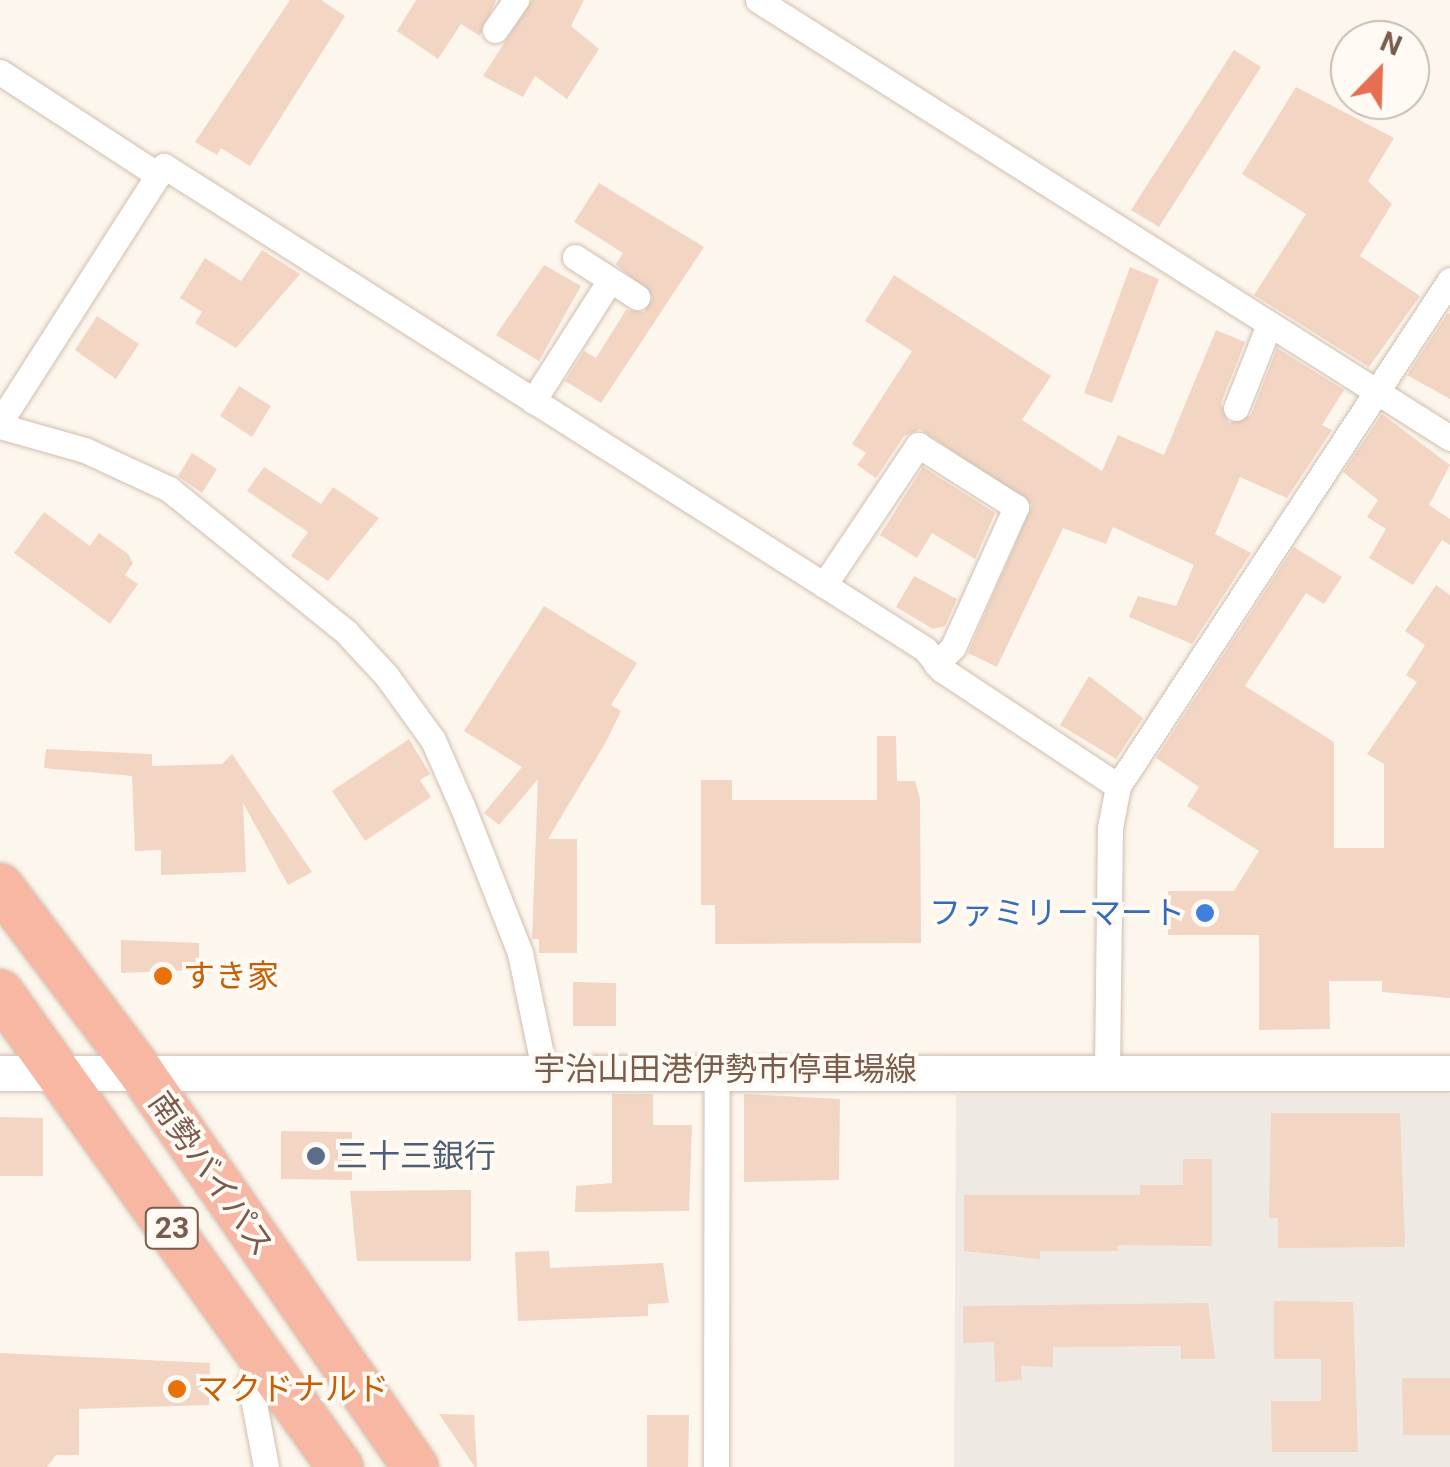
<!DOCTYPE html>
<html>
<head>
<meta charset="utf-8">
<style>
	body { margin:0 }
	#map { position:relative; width:1450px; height:1467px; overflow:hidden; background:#fdf6ec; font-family:Roboto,"Noto Sans JP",sans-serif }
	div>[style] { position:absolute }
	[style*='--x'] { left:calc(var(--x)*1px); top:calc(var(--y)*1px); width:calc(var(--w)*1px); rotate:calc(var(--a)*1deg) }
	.industrial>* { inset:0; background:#efe9e4 }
	.building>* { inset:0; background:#f3d5c3 }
	.roads { filter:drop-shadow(0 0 2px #d1beb0) drop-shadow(0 0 2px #d1beb0) }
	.street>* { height:25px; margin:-12.5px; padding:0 12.5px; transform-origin:12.5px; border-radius:12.5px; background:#fff }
	.secondary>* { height:35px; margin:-17.5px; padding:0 17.5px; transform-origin:17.5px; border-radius:17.5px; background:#fff }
	.highway>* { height:45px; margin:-22.5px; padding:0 22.5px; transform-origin:22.5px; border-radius:22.5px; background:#f7b7a3 }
	.dots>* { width:28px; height:28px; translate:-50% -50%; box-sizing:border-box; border:5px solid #fffaf3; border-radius:50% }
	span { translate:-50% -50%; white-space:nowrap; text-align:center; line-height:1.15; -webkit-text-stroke:8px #fffaf3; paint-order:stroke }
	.shield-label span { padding:2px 8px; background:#fffaf3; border:2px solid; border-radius:8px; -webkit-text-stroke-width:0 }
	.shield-label { font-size:30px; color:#7a5c4d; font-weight:700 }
	.shop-label { font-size:32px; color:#366cbe }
	.right { translate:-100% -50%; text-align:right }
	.food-label { font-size:32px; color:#c56008 }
	.left { translate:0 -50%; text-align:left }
	.street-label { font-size:32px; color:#7a5c4d }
	.service-label { font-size:32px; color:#4e5e75 }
	.north { position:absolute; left:1330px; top:20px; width:100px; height:100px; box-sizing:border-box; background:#fffaf3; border:2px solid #cabbb1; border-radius:50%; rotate:23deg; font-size:28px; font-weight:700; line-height:40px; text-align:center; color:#7a5c4d }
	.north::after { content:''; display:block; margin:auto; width:35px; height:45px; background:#e76f51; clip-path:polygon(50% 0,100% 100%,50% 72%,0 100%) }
</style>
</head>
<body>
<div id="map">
	<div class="industrial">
		<div style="clip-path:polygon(956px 1095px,1450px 1095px,1450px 1467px,954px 1467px)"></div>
	</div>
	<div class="building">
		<div style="clip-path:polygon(290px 0,321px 0,345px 16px,250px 166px,221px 148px,217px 155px,195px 142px)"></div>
		<div style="clip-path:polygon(416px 0,496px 0,480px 36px,461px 24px,438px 59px,397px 31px)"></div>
		<div style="clip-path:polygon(532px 0,584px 0,571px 26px,599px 49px,567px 99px,535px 76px,523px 97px,483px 76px)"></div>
		<div style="clip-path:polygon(1234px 50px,1261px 67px,1159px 227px,1131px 210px)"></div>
		<div style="clip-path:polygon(1296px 87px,1394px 138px,1368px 181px,1392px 204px,1360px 256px,1420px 296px,1369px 367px,1254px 295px,1306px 214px,1242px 174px)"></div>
		<div style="clip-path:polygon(599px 183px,704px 247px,601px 403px,565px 381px,584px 351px,596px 358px,626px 310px,644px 312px,653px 297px,616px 264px,623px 253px,574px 222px)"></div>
		<div style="clip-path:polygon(262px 250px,300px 274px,236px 348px,195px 323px,202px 312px,180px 298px,205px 258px,241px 281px)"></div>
		<div style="clip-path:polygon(544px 265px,581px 286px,539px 361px,496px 335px)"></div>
		<div style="clip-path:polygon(1130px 267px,1159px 279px,1112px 403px,1084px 393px)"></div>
		<div style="clip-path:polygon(894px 275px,1051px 376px,1022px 420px,1102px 471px,1118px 435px,1164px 455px,1216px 330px,1245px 342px,1221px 403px,1229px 423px,1251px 415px,1277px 348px,1344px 390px,1322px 425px,1332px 430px,1287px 498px,1240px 477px,1215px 534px,1251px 553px,1192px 644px,1129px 617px,1138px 596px,1176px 606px,1194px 565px,1113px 527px,1106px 544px,1063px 528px,997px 667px,968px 653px,1032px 505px,920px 429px,904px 436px,876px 478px,857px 465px,866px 453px,852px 444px,912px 351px,865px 321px)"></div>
		<div style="clip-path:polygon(1448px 313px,1450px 314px,1450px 399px,1407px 375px)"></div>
		<div style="clip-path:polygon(97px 316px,139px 344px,116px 379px,75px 350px)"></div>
		<div style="clip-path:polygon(239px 386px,271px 406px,252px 437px,220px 416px)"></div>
		<div style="clip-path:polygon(1382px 414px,1450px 465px,1429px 505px,1450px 519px,1450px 545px,1442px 540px,1413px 585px,1369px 558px,1386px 529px,1367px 517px,1378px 500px,1343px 472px)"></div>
		<div style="clip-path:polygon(192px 453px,217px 469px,202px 493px,178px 476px)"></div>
		<div style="clip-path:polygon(264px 467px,321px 504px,333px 487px,379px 518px,328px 581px,291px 556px,308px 532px,247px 491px)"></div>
		<div style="clip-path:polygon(923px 467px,995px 513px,975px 559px,932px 533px,917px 558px,880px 535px)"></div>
		<div style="clip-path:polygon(44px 512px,90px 546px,99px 533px,128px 554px,133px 563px,125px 575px,138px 584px,110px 624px,14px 553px)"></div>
		<div style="clip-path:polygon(1294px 547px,1342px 577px,1324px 604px,1306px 593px,1245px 686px,1334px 742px,1334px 848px,1384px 848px,1384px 764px,1367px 754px,1417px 682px,1406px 675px,1425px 645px,1405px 631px,1436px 585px,1450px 595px,1450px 998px,1382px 992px,1382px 981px,1329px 981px,1330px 1029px,1259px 1030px,1259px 935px,1168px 935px,1168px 891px,1234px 891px,1259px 851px,1187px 806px,1199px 787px,1156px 758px)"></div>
		<div style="clip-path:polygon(914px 576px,957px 599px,945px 626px,933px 629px,896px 607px)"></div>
		<div style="clip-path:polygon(544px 606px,637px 663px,611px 705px,621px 711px,606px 742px,548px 839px,577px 839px,577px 953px,539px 953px,539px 939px,532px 939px,538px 779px,499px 825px,484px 813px,522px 767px,464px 731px)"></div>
		<div style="clip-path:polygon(1089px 676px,1143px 718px,1116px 759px,1060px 725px)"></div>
		<div style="clip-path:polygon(877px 736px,896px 736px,897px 781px,915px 781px,920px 799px,921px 943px,715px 944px,715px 905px,701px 905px,701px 780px,732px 780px,732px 800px,877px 800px)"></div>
		<div style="clip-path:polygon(409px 739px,430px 774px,420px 780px,431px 797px,365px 841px,332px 791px)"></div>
		<div style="clip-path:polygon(46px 749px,152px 754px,152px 766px,222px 764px,232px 754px,312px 872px,288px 885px,243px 803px,246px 872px,161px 875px,161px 850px,135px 851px,132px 776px,44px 768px)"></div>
		<div style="clip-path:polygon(121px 940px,199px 943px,199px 970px,121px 973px)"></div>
		<div style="clip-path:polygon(573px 982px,616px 983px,616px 1026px,573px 1026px)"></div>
		<div style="clip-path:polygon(612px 1094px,653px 1094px,653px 1125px,692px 1125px,689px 1211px,575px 1212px,576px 1186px,612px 1183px)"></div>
		<div style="clip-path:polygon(744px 1094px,840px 1099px,839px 1180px,744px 1182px)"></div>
		<div style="clip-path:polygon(1271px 1113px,1400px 1113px,1405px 1247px,1278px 1248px,1278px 1218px,1269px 1218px)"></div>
		<div style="clip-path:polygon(0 1117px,43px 1118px,43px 1176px,0 1176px)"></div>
		<div style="clip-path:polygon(281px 1131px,352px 1132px,352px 1180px,281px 1179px)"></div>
		<div style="clip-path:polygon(1183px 1159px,1212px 1159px,1212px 1246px,1118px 1245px,1118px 1251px,1040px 1251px,1040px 1259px,964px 1251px,964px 1195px,1140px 1195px,1140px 1185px,1183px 1185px)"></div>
		<div style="clip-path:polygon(471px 1190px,471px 1261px,357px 1261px,350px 1191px)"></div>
		<div style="clip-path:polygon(549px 1251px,550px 1268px,663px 1263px,669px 1303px,648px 1304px,648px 1316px,518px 1321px,515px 1252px)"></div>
		<div style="clip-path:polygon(1274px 1301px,1353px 1302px,1358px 1452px,1272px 1452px,1271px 1401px,1321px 1401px,1321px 1359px,1274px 1359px)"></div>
		<div style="clip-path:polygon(1208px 1303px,1215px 1359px,1181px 1359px,1181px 1346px,1053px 1347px,1053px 1367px,1021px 1366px,1022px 1380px,995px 1382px,994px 1342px,963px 1343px,963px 1306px)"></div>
		<div style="clip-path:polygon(0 1353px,210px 1363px,209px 1405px,79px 1409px,79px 1455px,56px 1455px,47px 1467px,0 1467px)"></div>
		<div style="clip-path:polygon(1402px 1378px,1450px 1378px,1450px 1435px,1403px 1435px)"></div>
		<div style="clip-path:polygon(439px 1414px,474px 1415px,477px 1467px,475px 1467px)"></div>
		<div style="clip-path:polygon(647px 1415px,689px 1415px,688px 1467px,647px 1467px)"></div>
	</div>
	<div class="roads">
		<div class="street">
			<div style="--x:758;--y:0;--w:819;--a:32.33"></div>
			<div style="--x:495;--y:30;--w:37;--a:-55"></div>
			<div style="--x:0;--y:72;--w:189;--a:33.1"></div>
			<div style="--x:575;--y:257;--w:74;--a:32.8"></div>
			<div style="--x:533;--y:401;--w:143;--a:-57.5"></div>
			<div style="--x:1236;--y:408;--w:87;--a:-68.4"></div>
			<div style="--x:0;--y:422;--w:304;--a:-57.4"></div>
			<div style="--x:164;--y:166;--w:901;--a:32.4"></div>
			<div style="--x:925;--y:649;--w:26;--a:51"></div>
			<div style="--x:941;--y:669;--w:212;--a:33.5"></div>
			<div style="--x:0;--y:426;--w:88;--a:15.8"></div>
			<div style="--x:85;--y:450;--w:93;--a:24.9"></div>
			<div style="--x:169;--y:489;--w:228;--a:38.9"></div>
			<div style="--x:346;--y:632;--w:59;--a:47.1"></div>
			<div style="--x:386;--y:675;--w:80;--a:54.1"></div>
			<div style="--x:433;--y:740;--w:74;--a:66.2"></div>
			<div style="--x:463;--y:808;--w:156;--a:68.5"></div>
			<div style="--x:520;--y:953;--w:118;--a:78.3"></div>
			<div style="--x:824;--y:585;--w:169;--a:-56.1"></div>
			<div style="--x:918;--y:445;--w:116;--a:32.3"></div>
			<div style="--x:1016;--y:507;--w:154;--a:114.2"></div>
			<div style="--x:953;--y:647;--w:24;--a:135"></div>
			<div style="--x:1107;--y:1070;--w:242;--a:-89.3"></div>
			<div style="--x:1110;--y:828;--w:43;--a:-79.2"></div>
			<div style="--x:1118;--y:786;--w:605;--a:-56.73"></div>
			<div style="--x:250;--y:1382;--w:86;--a:79.3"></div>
			<div style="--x:716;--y:1467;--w:398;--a:-89.9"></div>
		</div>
		<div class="secondary">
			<div style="--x:0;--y:1073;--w:1450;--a:0"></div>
		</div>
		<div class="highway">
			<div style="--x:0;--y:886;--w:232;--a:52.9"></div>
			<div style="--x:140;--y:1071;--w:482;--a:55.2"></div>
			<div style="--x:0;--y:992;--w:584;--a:54.41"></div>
		</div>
	</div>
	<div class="dots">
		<div style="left:1205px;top:913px;background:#3f7fe0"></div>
		<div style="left:163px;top:976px;background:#e8710a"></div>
		<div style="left:316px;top:1156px;background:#5c6f8a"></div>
		<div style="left:177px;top:1389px;background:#e8710a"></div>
	</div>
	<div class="shield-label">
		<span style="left:172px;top:1228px">23</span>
	</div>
	<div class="shop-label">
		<span class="right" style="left:1185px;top:913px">ファミリーマート</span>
	</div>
	<div class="food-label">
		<span class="left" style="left:183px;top:976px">すき家</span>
		<span class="left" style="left:197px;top:1389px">マクドナルド</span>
	</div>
	<div class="street-label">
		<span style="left:725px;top:1069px">宇治山田港伊勢市停車場線</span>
		<span style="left:211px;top:1174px;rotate:55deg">南勢バイパス</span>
	</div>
	<div class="service-label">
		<span class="left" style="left:336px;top:1156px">三十三銀行</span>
	</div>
	<div class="north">N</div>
</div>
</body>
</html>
